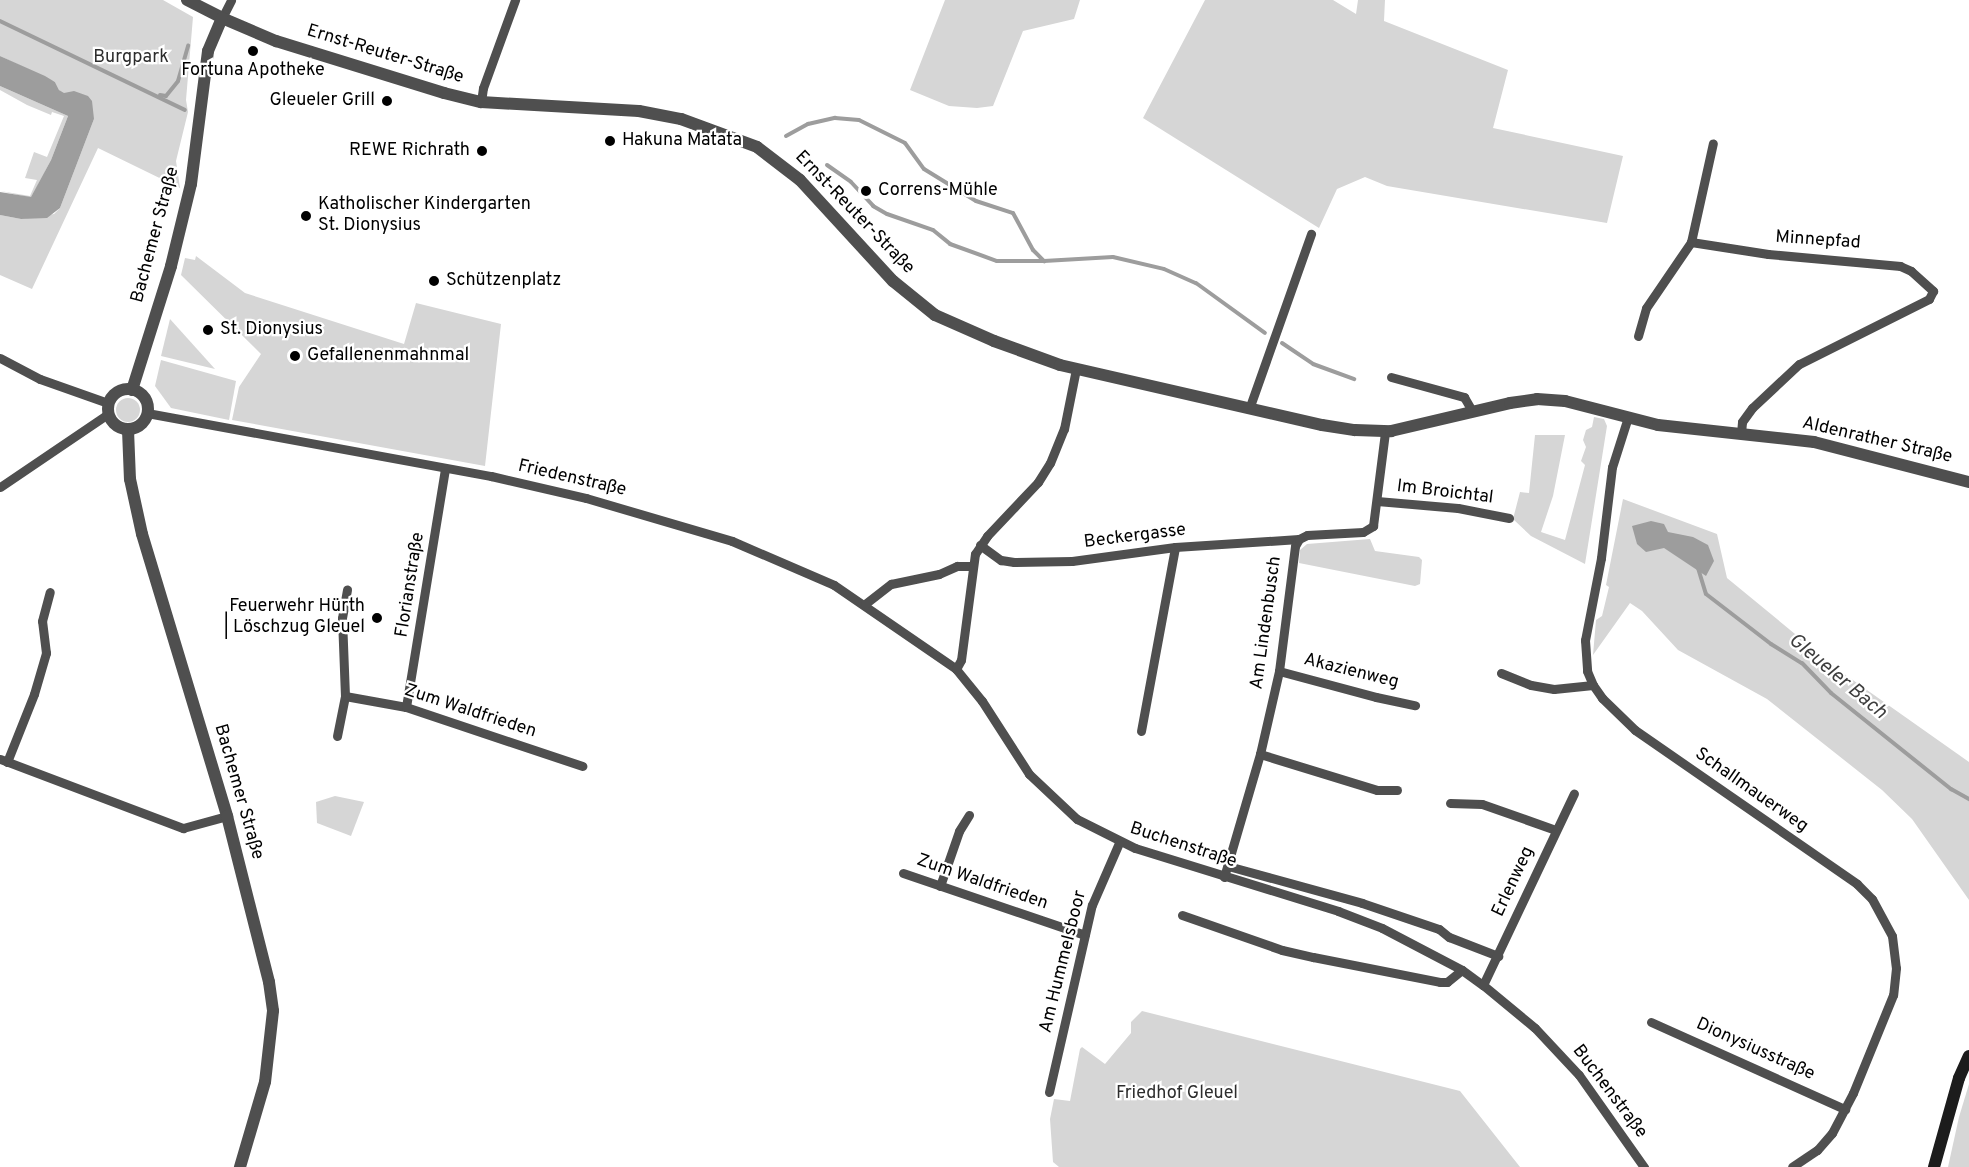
<!DOCTYPE html>
<html>
<head>
<meta charset="utf-8">
<style>
	body { margin:0 }
	#map { position:relative; width:1969px; height:1167px; overflow:hidden; background:#fff; font-family:Overpass,sans-serif }
	div>[style] { position:absolute }
	[style*='--x'] { left:calc(var(--x)*1px); top:calc(var(--y)*1px); width:calc(var(--w)*1px); rotate:calc(var(--a)*1deg) }
	.green>* { inset:0; background:#d6d6d6 }
	.round { border-radius:50% }
	.water>* { inset:0; background:#9d9d9d }
	.stream>* { height:4px; margin:-2px; padding:0 2px; transform-origin:2px; border-radius:2px; background:#9d9d9d }
	.minor>* { height:9px; margin:-4.5px; padding:0 4.5px; transform-origin:4.5px; border-radius:4.5px; background:#4f4f4f }
	.tertiary>* { height:12px; margin:-6px; padding:0 6px; transform-origin:6px; border-radius:6px; background:#4f4f4f }
	.tertiary>.ring { margin:-6px; padding:0; box-sizing:content-box; background:none; border:12px solid #4f4f4f; border-radius:50% }
	.secondary>* { height:12px; margin:-6px; padding:0 6px; transform-origin:6px; border-radius:6px; background:#1c1c1c }
	.dots>* { width:16px; height:16px; translate:-50% -50%; box-sizing:border-box; border:3px solid #fff; border-radius:50% }
	span { translate:-50% -50%; white-space:nowrap; text-align:center; line-height:1.15; -webkit-text-stroke:4.5px #fff; paint-order:stroke }
	.street-label { font-size:18px; color:#000 }
	.park-label { font-size:18px; color:#2d2d2d }
	.poi-label { font-size:18px; color:#000 }
	.right { translate:-100% -50%; text-align:right }
	.left { translate:0 -50%; text-align:left }
	.water-label { font-size:20px; color:#3e3e3e; font-style:italic }
</style>
</head>
<body>
<div id="map">
	<div class="green">
		<div style="clip-path:polygon(0 0,163px 0,193px 17px,186px 100px,188px 112px,176px 161px,180px 188px,98px 148px,32px 289px,0 275px,0 215px,21px 219px,54px 214px,60px 208px,94px 119px,59px 90px,55px 82px,0 56px)"></div>
		<div style="clip-path:polygon(945px 0,1080px 0,1074px 19px,1023px 31px,993px 106px,977px 108px,949px 106px,910px 90px)"></div>
		<div style="clip-path:polygon(1205px 0,1333px 0,1356px 14px,1358px 0,1385px 0,1384px 21px,1508px 70px,1493px 128px,1623px 156px,1607px 223px,1387px 186px,1365px 177px,1337px 189px,1319px 228px,1143px 118px)"></div>
		<div style="clip-path:polygon(0 86px,68px 116px,51px 160px,31px 198px,0 191px,30px 196px,37px 180px,25px 178px,34px 152px,47px 157px,64px 116px,52px 112px,51px 115px,27px 105px,0 90px)"></div>
		<div style="clip-path:polygon(196px 256px,245px 293px,404px 344px,416px 303px,501px 324px,485px 466px,232px 420px,239px 387px,261px 354px,181px 275px,185px 258px,195px 260px)"></div>
		<div style="clip-path:polygon(170px 319px,215px 369px,161px 356px)"></div>
		<div style="clip-path:polygon(161px 360px,236px 381px,229px 420px,171px 408px,155px 386px)"></div>
		<div class="round" style="left:116px;top:398px;width:24px;height:24px"></div>
		<div style="clip-path:polygon(1594px 417px,1604px 419px,1607px 426px,1585px 564px,1531px 536px,1513px 519px,1520px 492px,1529px 493px,1535px 435px,1565px 435px,1553px 496px,1541px 532px,1565px 540px,1585px 465px,1581px 461px,1586px 447px,1583px 440px,1586px 430px,1592px 427px)"></div>
		<div style="clip-path:polygon(1623px 499px,1717px 534px,1727px 578px,1840px 671px,1969px 762px,1969px 900px,1912px 819px,1882px 790px,1767px 699px,1678px 650px,1642px 611px,1630px 603px,1593px 655px,1596px 620px,1602px 616px,1609px 587px,1606px 585px)"></div>
		<div style="clip-path:polygon(1370px 539px,1375px 551px,1419px 557px,1422px 560px,1420px 584px,1415px 586px,1299px 563px,1300px 550px,1307px 544px)"></div>
		<div style="clip-path:polygon(335px 796px,364px 802px,351px 836px,317px 823px,316px 802px)"></div>
		<div style="clip-path:polygon(1142px 1011px,1460px 1091px,1520px 1167px,1059px 1167px,1053px 1162px,1050px 1119px,1054px 1099px,1070px 1101px,1080px 1049px,1082px 1047px,1105px 1064px,1131px 1033px,1131px 1022px)"></div>
		<div style="clip-path:polygon(1969px 1084px,1969px 1167px,1948px 1167px,1959px 1117px)"></div>
	</div>
	<div class="water">
		<div style="clip-path:polygon(0 56px,45px 76px,55px 82px,59px 90px,64px 93px,74px 91px,88px 96px,92px 101px,94px 119px,60px 208px,47px 218px,21px 219px,0 215px,0 192px,31px 197px,51px 160px,68px 116px,0 86px)"></div>
		<div style="clip-path:polygon(1651px 521px,1664px 524px,1668px 532px,1693px 537px,1708px 545px,1714px 561px,1706px 576px,1664px 548px,1646px 552px,1637px 544px,1632px 526px)"></div>
	</div>
	<div class="stream">
		<div style="--x:0;--y:21;--w:205;--a:25.7"></div>
		<div style="--x:160;--y:95;--w:6;--a:9"></div>
		<div style="--x:166;--y:96;--w:19;--a:-51"></div>
		<div style="--x:178;--y:81;--w:37;--a:-74"></div>
		<div style="--x:786;--y:136;--w:25;--a:-29"></div>
		<div style="--x:808;--y:124;--w:28;--a:-13"></div>
		<div style="--x:835;--y:118;--w:24;--a:5"></div>
		<div style="--x:859;--y:120;--w:51;--a:26.6"></div>
		<div style="--x:905;--y:143;--w:32;--a:54"></div>
		<div style="--x:924;--y:169;--w:61;--a:31.6"></div>
		<div style="--x:976;--y:201;--w:39;--a:18"></div>
		<div style="--x:1013;--y:213;--w:42;--a:61.6"></div>
		<div style="--x:1033;--y:250;--w:16;--a:45"></div>
		<div style="--x:1044;--y:261;--w:69;--a:-3.3"></div>
		<div style="--x:1113;--y:257;--w:52;--a:13.2"></div>
		<div style="--x:1164;--y:269;--w:35;--a:24"></div>
		<div style="--x:1196;--y:283;--w:85;--a:35.9"></div>
		<div style="--x:827;--y:165;--w:29;--a:35"></div>
		<div style="--x:851;--y:182;--w:33;--a:47"></div>
		<div style="--x:873;--y:206;--w:16;--a:30"></div>
		<div style="--x:887;--y:214;--w:49;--a:19.2"></div>
		<div style="--x:933;--y:230;--w:22;--a:39"></div>
		<div style="--x:950;--y:244;--w:50;--a:19.9"></div>
		<div style="--x:997;--y:261;--w:47;--a:0"></div>
		<div style="--x:1282;--y:343;--w:37;--a:34"></div>
		<div style="--x:1313;--y:364;--w:44;--a:20.1"></div>
		<div style="--x:1698;--y:568;--w:27;--a:73"></div>
		<div style="--x:1706;--y:594;--w:82;--a:37.6"></div>
		<div style="--x:1771;--y:644;--w:36;--a:32"></div>
		<div style="--x:1802;--y:663;--w:42;--a:46"></div>
		<div style="--x:1831;--y:693;--w:154;--a:38.7"></div>
		<div style="--x:1951;--y:789;--w:21;--a:29"></div>
	</div>
	<div class="minor">
		<div style="--x:222;--y:18;--w:20;--a:-63"></div>
		<div style="--x:481;--y:102;--w:14;--a:-82"></div>
		<div style="--x:483;--y:88;--w:94;--a:-70"></div>
		<div style="--x:1691;--y:242;--w:78;--a:8.9"></div>
		<div style="--x:1768;--y:254;--w:133;--a:5.2"></div>
		<div style="--x:1900;--y:266;--w:12;--a:24"></div>
		<div style="--x:1911;--y:271;--w:30;--a:42"></div>
		<div style="--x:1933;--y:291;--w:9;--a:117"></div>
		<div style="--x:1929;--y:299;--w:145;--a:153.4"></div>
		<div style="--x:1799;--y:364;--w:64;--a:136.9"></div>
		<div style="--x:1752;--y:408;--w:17;--a:126"></div>
		<div style="--x:1742;--y:422;--w:11;--a:95"></div>
		<div style="--x:1638;--y:336;--w:29;--a:-74"></div>
		<div style="--x:1646;--y:308;--w:80;--a:-55.7"></div>
		<div style="--x:1691;--y:242;--w:101;--a:-77.5"></div>
		<div style="--x:0;--y:358;--w:45;--a:27.7"></div>
		<div style="--x:40;--y:379;--w:72;--a:19.4"></div>
		<div style="--x:1391;--y:377;--w:76;--a:15.3"></div>
		<div style="--x:1464;--y:397;--w:16;--a:60"></div>
		<div style="--x:1249;--y:409;--w:186;--a:-70.5"></div>
		<div style="--x:147;--y:413;--w:350;--a:10.4"></div>
		<div style="--x:491;--y:476;--w:98;--a:13"></div>
		<div style="--x:586;--y:498;--w:152;--a:16.4"></div>
		<div style="--x:732;--y:541;--w:111;--a:23.3"></div>
		<div style="--x:834;--y:585;--w:148;--a:34.5"></div>
		<div style="--x:956;--y:669;--w:41;--a:50.9"></div>
		<div style="--x:982;--y:701;--w:87;--a:57.2"></div>
		<div style="--x:1029;--y:774;--w:66;--a:43.2"></div>
		<div style="--x:1077;--y:819;--w:65;--a:26.6"></div>
		<div style="--x:1135;--y:848;--w:213;--a:17.2"></div>
		<div style="--x:1338;--y:911;--w:47;--a:21.1"></div>
		<div style="--x:1382;--y:928;--w:90;--a:27.7"></div>
		<div style="--x:1462;--y:970;--w:26;--a:36"></div>
		<div style="--x:1483;--y:985;--w:67;--a:39.6"></div>
		<div style="--x:1535;--y:1028;--w:64;--a:46.9"></div>
		<div style="--x:1579;--y:1075;--w:113;--a:54.8"></div>
		<div style="--x:1628;--y:417;--w:52;--a:107.7"></div>
		<div style="--x:1612;--y:467;--w:92;--a:96.9"></div>
		<div style="--x:1601;--y:558;--w:84;--a:101"></div>
		<div style="--x:1585;--y:640;--w:31;--a:86"></div>
		<div style="--x:1587;--y:671;--w:15;--a:67"></div>
		<div style="--x:1593;--y:685;--w:16;--a:55"></div>
		<div style="--x:1602;--y:698;--w:46;--a:44.1"></div>
		<div style="--x:1635;--y:730;--w:270;--a:34.7"></div>
		<div style="--x:1857;--y:884;--w:21;--a:45"></div>
		<div style="--x:1872;--y:899;--w:42;--a:61.6"></div>
		<div style="--x:1892;--y:936;--w:32;--a:83"></div>
		<div style="--x:1896;--y:968;--w:27;--a:96"></div>
		<div style="--x:1893;--y:995;--w:106;--a:112.2"></div>
		<div style="--x:1853;--y:1093;--w:45;--a:117.7"></div>
		<div style="--x:1832;--y:1133;--w:23;--a:131"></div>
		<div style="--x:1817;--y:1150;--w:30;--a:146"></div>
		<div style="--x:0;--y:487;--w:130;--a:-34.1"></div>
		<div style="--x:1377;--y:501;--w:81;--a:4.9"></div>
		<div style="--x:1458;--y:508;--w:52;--a:11.1"></div>
		<div style="--x:980;--y:545;--w:26;--a:36"></div>
		<div style="--x:1001;--y:560;--w:13;--a:9"></div>
		<div style="--x:1014;--y:562;--w:58;--a:-1"></div>
		<div style="--x:1072;--y:561;--w:104;--a:-7.7"></div>
		<div style="--x:1175;--y:547;--w:124;--a:-3.7"></div>
		<div style="--x:865;--y:604;--w:33;--a:-38"></div>
		<div style="--x:891;--y:584;--w:49;--a:-11.8"></div>
		<div style="--x:939;--y:574;--w:20;--a:-24"></div>
		<div style="--x:957;--y:566;--w:16;--a:0"></div>
		<div style="--x:956;--y:669;--w:10;--a:-61"></div>
		<div style="--x:961;--y:660;--w:107;--a:-82.5"></div>
		<div style="--x:975;--y:554;--w:22;--a:-56"></div>
		<div style="--x:987;--y:536;--w:74;--a:-46.6"></div>
		<div style="--x:1038;--y:482;--w:22;--a:-58"></div>
		<div style="--x:1050;--y:463;--w:37;--a:-68"></div>
		<div style="--x:1064;--y:429;--w:61;--a:-78.7"></div>
		<div style="--x:1279;--y:671;--w:100;--a:15"></div>
		<div style="--x:1376;--y:697;--w:40;--a:12"></div>
		<div style="--x:1501;--y:673;--w:32;--a:22"></div>
		<div style="--x:1531;--y:685;--w:23;--a:10"></div>
		<div style="--x:1554;--y:689;--w:39;--a:-6"></div>
		<div style="--x:345;--y:696;--w:62;--a:10.2"></div>
		<div style="--x:406;--y:707;--w:186;--a:18.5"></div>
		<div style="--x:406;--y:707;--w:242;--a:-80.7"></div>
		<div style="--x:1141;--y:731;--w:187;--a:-79.5"></div>
		<div style="--x:337;--y:736;--w:41;--a:-78.7"></div>
		<div style="--x:345;--y:696;--w:78;--a:-92.2"></div>
		<div style="--x:342;--y:618;--w:29;--a:-80"></div>
		<div style="--x:1260;--y:754;--w:122;--a:17.1"></div>
		<div style="--x:1377;--y:790;--w:20;--a:0"></div>
		<div style="--x:0;--y:759;--w:196;--a:20.7"></div>
		<div style="--x:183;--y:828;--w:46;--a:-15.3"></div>
		<div style="--x:7;--y:762;--w:73;--a:-68.3"></div>
		<div style="--x:34;--y:694;--w:43;--a:-73.7"></div>
		<div style="--x:46;--y:653;--w:32;--a:-97"></div>
		<div style="--x:42;--y:621;--w:30;--a:-75"></div>
		<div style="--x:1450;--y:803;--w:32;--a:2"></div>
		<div style="--x:1482;--y:804;--w:78;--a:19.4"></div>
		<div style="--x:1228;--y:866;--w:139;--a:15.4"></div>
		<div style="--x:1362;--y:903;--w:81;--a:18.7"></div>
		<div style="--x:1439;--y:929;--w:13;--a:39"></div>
		<div style="--x:1449;--y:937;--w:53;--a:21.2"></div>
		<div style="--x:903;--y:873;--w:192;--a:18.8"></div>
		<div style="--x:1224;--y:877;--w:128;--a:-73.7"></div>
		<div style="--x:1260;--y:754;--w:85;--a:-77.1"></div>
		<div style="--x:1279;--y:671;--w:126;--a:-82.7"></div>
		<div style="--x:1295;--y:546;--w:8;--a:-60"></div>
		<div style="--x:1299;--y:539;--w:9;--a:-27"></div>
		<div style="--x:1307;--y:535;--w:56;--a:-3.1"></div>
		<div style="--x:1363;--y:532;--w:12;--a:-31"></div>
		<div style="--x:1373;--y:526;--w:95;--a:-82.7"></div>
		<div style="--x:940;--y:886;--w:58;--a:-70.9"></div>
		<div style="--x:959;--y:831;--w:19;--a:-58"></div>
		<div style="--x:1182;--y:915;--w:106;--a:19.3"></div>
		<div style="--x:1282;--y:950;--w:32;--a:13"></div>
		<div style="--x:1313;--y:957;--w:129;--a:11.1"></div>
		<div style="--x:1440;--y:982;--w:7;--a:0"></div>
		<div style="--x:1447;--y:982;--w:19;--a:-39"></div>
		<div style="--x:1483;--y:985;--w:212;--a:-64.6"></div>
		<div style="--x:1651;--y:1022;--w:213;--a:24.2"></div>
		<div style="--x:1049;--y:1092;--w:192;--a:-77.1"></div>
		<div style="--x:1092;--y:905;--w:68;--a:-66.5"></div>
	</div>
	<div class="tertiary">
		<div style="--x:187;--y:0;--w:39;--a:27"></div>
		<div style="--x:222;--y:18;--w:59;--a:23.1"></div>
		<div style="--x:276;--y:41;--w:176;--a:17.2"></div>
		<div style="--x:444;--y:93;--w:38;--a:14"></div>
		<div style="--x:481;--y:102;--w:158;--a:3.3"></div>
		<div style="--x:639;--y:111;--w:43;--a:10.8"></div>
		<div style="--x:681;--y:119;--w:81;--a:20.2"></div>
		<div style="--x:757;--y:147;--w:54;--a:37.5"></div>
		<div style="--x:800;--y:180;--w:137;--a:47.4"></div>
		<div style="--x:893;--y:281;--w:54;--a:39"></div>
		<div style="--x:935;--y:315;--w:64;--a:23.8"></div>
		<div style="--x:994;--y:341;--w:70;--a:20"></div>
		<div style="--x:1060;--y:365;--w:269;--a:12.9"></div>
		<div style="--x:1322;--y:425;--w:33;--a:9"></div>
		<div style="--x:1355;--y:430;--w:36;--a:2"></div>
		<div style="--x:1391;--y:431;--w:122;--a:-13.2"></div>
		<div style="--x:1510;--y:403;--w:27;--a:-8"></div>
		<div style="--x:1537;--y:399;--w:28;--a:4"></div>
		<div style="--x:1565;--y:401;--w:96;--a:14.5"></div>
		<div style="--x:1658;--y:425;--w:157;--a:6.2"></div>
		<div style="--x:1814;--y:442;--w:160;--a:14.5"></div>
		<div class="ring" style="left:108px;top:389px;width:28px;height:28px"></div>
		<div style="--x:132;--y:390;--w:130;--a:-72.5"></div>
		<div style="--x:171;--y:266;--w:84;--a:-76.3"></div>
		<div style="--x:191;--y:184;--w:134;--a:-82.7"></div>
		<div style="--x:208;--y:51;--w:36;--a:-67"></div>
		<div style="--x:128;--y:430;--w:49;--a:87.7"></div>
		<div style="--x:130;--y:479;--w:56;--a:77.7"></div>
		<div style="--x:142;--y:534;--w:295;--a:73.2"></div>
		<div style="--x:227;--y:816;--w:171;--a:75.8"></div>
		<div style="--x:269;--y:982;--w:29;--a:82"></div>
		<div style="--x:273;--y:1011;--w:71;--a:96.4"></div>
		<div style="--x:265;--y:1082;--w:89;--a:106.4"></div>
	</div>
	<div class="secondary">
		<div style="--x:1934;--y:1167;--w:92;--a:-74.3"></div>
		<div style="--x:1959;--y:1078;--w:24;--a:-66"></div>
	</div>
	<div class="dots">
		<div style="left:253px;top:51px;background:#000"></div>
		<div style="left:387px;top:101px;background:#000"></div>
		<div style="left:610px;top:141px;background:#000"></div>
		<div style="left:482px;top:151px;background:#000"></div>
		<div style="left:866px;top:191px;background:#000"></div>
		<div style="left:306px;top:216px;background:#000"></div>
		<div style="left:434px;top:281px;background:#000"></div>
		<div style="left:208px;top:330px;background:#000"></div>
		<div style="left:295px;top:356px;background:#000"></div>
		<div style="left:377px;top:618px;background:#000"></div>
	</div>
	<div class="street-label">
		<span style="left:385px;top:55px;rotate:17deg">Ernst-Reuter-Straße</span>
		<span style="left:854px;top:213px;rotate:46deg">Ernst-Reuter-Straße</span>
		<span style="left:156px;top:235px;rotate:-75deg">Bachemer Straße</span>
		<span style="left:1818px;top:241px;rotate:4deg">Minnepfad</span>
		<span style="left:1877px;top:441px;rotate:13deg">Aldenrather Straße</span>
		<span style="left:572px;top:479px;rotate:13deg">Friedenstraße</span>
		<span style="left:1445px;top:493px;rotate:7deg">Im Broichtal</span>
		<span style="left:1135px;top:537px;rotate:-7deg">Beckergasse</span>
		<span style="left:411px;top:585px;rotate:-81deg">Florianstraße</span>
		<span style="left:1267px;top:623px;rotate:-82deg">Am Lindenbusch</span>
		<span style="left:1351px;top:672px;rotate:14deg">Akazienweg</span>
		<span style="left:470px;top:712px;rotate:18deg">Zum Waldfrieden</span>
		<span style="left:1751px;top:791px;rotate:35deg">Schallmauerweg</span>
		<span style="left:238px;top:792px;rotate:74deg">Bachemer Straße</span>
		<span style="left:1183px;top:846px;rotate:18deg">Buchenstraße</span>
		<span style="left:1514px;top:882px;rotate:-65deg">Erlenweg</span>
		<span style="left:982px;top:883px;rotate:19deg">Zum Waldfrieden</span>
		<span style="left:1064px;top:962px;rotate:-76deg">Am Hummelsboor</span>
		<span style="left:1755px;top:1050px;rotate:24deg">Dionysiusstraße</span>
		<span style="left:1609px;top:1092px;rotate:53deg">Buchenstraße</span>
	</div>
	<div class="park-label">
		<span style="left:131px;top:58px">Burgpark</span>
		<span style="left:1177px;top:1094px">Friedhof Gleuel</span>
	</div>
	<div class="poi-label">
		<span style="left:253px;top:71px">Fortuna Apotheke</span>
		<span class="right" style="left:375px;top:101px">Gleueler Grill</span>
		<span class="left" style="left:622px;top:141px">Hakuna Matata</span>
		<span class="right" style="left:470px;top:151px">REWE Richrath</span>
		<span class="left" style="left:878px;top:191px">Correns-Mühle</span>
		<span class="left" style="left:318px;top:216px">Katholischer Kindergarten<br>St. Dionysius</span>
		<span class="left" style="left:446px;top:281px">Schützenplatz</span>
		<span class="left" style="left:220px;top:330px">St. Dionysius</span>
		<span class="left" style="left:307px;top:356px">Gefallenenmahnmal</span>
		<span class="right" style="left:365px;top:618px">Feuerwehr Hürth<br>| Löschzug Gleuel</span>
	</div>
	<div class="water-label">
		<span style="left:1837px;top:677px;rotate:40deg">Gleueler Bach</span>
	</div>
</div>
</body>
</html>
